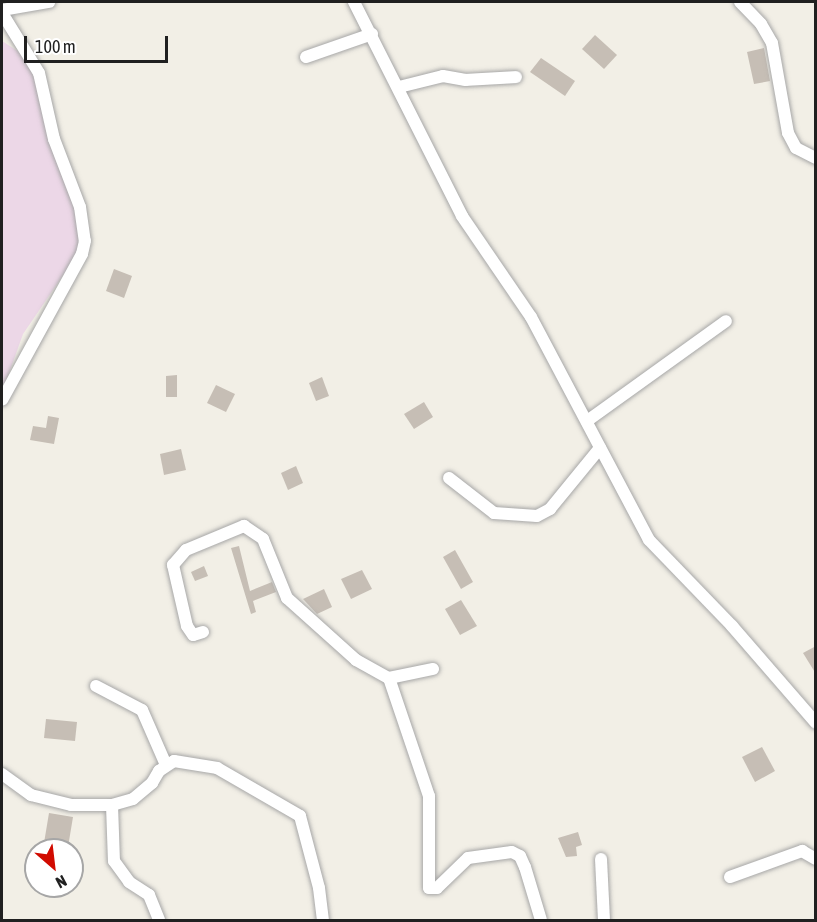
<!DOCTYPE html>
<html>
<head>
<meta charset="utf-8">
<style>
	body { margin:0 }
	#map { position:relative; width:817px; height:922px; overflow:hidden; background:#f2efe6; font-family:"Asap Condensed",sans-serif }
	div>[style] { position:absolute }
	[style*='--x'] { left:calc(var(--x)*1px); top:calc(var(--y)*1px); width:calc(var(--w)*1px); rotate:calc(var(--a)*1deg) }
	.industrial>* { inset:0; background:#ecd7e7 }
	.building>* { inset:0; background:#c6beb5 }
	.roads { filter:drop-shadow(0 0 2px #a7a7a7) drop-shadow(0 0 2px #a7a7a7) }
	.minor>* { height:12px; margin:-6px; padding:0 6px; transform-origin:6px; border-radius:6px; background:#fff }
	span { translate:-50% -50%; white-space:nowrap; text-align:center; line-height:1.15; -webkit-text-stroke:6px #fff; paint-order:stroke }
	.frame { position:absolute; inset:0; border:3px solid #202020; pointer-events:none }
	.north { position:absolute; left:24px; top:838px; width:60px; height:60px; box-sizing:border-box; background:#fff; border:2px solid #a6a6a6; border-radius:50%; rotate:152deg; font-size:16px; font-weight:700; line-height:24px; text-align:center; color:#202020 }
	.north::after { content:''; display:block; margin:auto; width:21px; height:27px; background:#d10b00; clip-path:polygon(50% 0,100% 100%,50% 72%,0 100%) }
	.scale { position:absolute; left:24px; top:36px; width:144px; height:27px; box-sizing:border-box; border:3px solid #202020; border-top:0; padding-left:8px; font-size:18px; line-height:21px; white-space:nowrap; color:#202020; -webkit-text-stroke:4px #fff; paint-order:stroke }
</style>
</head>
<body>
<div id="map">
	<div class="industrial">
		<div style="clip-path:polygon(2px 41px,33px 61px,76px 199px,81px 249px,23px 334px,2px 393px)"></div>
	</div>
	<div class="building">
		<div style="clip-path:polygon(595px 35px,617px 55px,604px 69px,582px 49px)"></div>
		<div style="clip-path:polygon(764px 48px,770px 81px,754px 84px,747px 52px)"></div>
		<div style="clip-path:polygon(541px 58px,575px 81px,565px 96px,530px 72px)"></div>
		<div style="clip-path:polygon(114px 269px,132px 276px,124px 298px,106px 291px)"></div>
		<div style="clip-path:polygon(177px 375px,177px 397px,166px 397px,166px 376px)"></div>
		<div style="clip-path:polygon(322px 377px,329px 396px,316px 401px,309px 383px)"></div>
		<div style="clip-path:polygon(216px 385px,235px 394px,226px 412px,207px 403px)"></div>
		<div style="clip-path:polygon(424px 402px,433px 417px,414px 429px,404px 414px)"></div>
		<div style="clip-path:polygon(48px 416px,59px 418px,54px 444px,30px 440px,33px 426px,46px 428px)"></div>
		<div style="clip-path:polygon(181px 449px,186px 470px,164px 475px,160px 454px)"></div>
		<div style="clip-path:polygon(296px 466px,303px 483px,288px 490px,281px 473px)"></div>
		<div style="clip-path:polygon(239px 546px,250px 591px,272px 582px,276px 592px,253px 601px,256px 612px,251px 614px,231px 548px)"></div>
		<div style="clip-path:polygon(455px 550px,473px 582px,461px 589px,443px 557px)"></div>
		<div style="clip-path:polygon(204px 566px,208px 576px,195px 581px,191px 572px)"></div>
		<div style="clip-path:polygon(362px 570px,372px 589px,351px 599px,341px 579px)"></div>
		<div style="clip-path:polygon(324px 589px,332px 607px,317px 614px,303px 599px)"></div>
		<div style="clip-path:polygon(461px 600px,477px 626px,460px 635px,445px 609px)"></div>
		<div style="clip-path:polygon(816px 646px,816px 674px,803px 653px)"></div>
		<div style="clip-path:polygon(46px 719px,77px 722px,75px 741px,44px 738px)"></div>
		<div style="clip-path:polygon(762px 747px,775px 771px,755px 782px,742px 757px)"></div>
		<div style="clip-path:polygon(49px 813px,73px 817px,68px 847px,44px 843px)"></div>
		<div style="clip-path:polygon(578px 832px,582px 845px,576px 847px,577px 856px,566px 857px,558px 838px)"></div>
	</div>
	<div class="roads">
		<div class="minor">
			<div style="--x:354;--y:2;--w:240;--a:63.2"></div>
			<div style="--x:462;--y:216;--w:122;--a:55.7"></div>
			<div style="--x:531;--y:317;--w:252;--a:62.1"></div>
			<div style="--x:649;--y:540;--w:120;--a:46"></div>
			<div style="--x:732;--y:626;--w:128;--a:49.1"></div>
			<div style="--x:740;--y:2;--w:30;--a:46"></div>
			<div style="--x:761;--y:24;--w:22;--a:60"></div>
			<div style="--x:772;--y:43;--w:91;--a:79.9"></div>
			<div style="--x:788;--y:133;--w:17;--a:62"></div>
			<div style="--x:796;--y:148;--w:22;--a:27"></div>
			<div style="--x:2;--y:10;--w:48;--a:-9.7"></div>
			<div style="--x:2;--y:13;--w:70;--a:58.3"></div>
			<div style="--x:39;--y:73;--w:68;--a:77.2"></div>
			<div style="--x:54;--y:139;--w:73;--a:69.1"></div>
			<div style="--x:80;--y:207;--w:34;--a:82"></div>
			<div style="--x:85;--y:241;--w:13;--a:103"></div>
			<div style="--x:82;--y:254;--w:166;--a:118.7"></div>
			<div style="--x:306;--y:57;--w:70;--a:-19.2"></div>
			<div style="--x:399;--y:87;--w:45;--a:-14"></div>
			<div style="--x:443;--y:76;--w:23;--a:10"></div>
			<div style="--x:466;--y:80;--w:50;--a:-3.4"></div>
			<div style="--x:587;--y:421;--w:171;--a:-35.7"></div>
			<div style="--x:449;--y:478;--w:57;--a:37.9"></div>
			<div style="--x:494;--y:513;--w:43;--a:4"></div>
			<div style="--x:537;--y:516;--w:15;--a:-28"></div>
			<div style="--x:550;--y:509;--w:79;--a:-50.7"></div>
			<div style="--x:203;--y:632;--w:10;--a:163"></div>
			<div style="--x:193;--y:635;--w:11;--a:-124"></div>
			<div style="--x:187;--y:626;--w:63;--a:-102.9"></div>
			<div style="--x:173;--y:565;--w:20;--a:-49"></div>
			<div style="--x:186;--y:550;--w:63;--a:-22.5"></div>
			<div style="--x:244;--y:526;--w:23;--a:34"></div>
			<div style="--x:263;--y:539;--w:64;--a:67.9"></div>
			<div style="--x:287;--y:598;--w:93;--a:41.9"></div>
			<div style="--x:356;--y:660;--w:38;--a:29"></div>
			<div style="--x:389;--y:678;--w:45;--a:-11.6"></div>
			<div style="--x:389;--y:678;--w:125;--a:71.3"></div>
			<div style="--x:429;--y:796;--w:92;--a:90"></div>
			<div style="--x:429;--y:888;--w:8;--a:0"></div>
			<div style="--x:437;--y:888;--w:43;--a:-44.1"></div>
			<div style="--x:468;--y:858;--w:44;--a:-7.8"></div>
			<div style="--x:512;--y:852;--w:9;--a:27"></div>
			<div style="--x:520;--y:856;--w:12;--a:66"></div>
			<div style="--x:525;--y:867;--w:55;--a:73.2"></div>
			<div style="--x:96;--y:686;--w:52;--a:27.6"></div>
			<div style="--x:142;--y:710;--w:60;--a:66.4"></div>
			<div style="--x:2;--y:774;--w:36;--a:36"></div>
			<div style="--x:31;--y:795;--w:41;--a:14"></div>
			<div style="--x:71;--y:805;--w:41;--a:0"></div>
			<div style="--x:112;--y:805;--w:22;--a:-16"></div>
			<div style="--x:133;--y:799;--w:25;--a:-40"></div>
			<div style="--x:152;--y:783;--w:14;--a:-60"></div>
			<div style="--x:159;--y:771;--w:18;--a:-34"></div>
			<div style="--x:174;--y:761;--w:44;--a:9.2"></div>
			<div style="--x:217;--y:768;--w:96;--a:30"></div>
			<div style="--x:300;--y:816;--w:74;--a:75.2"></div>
			<div style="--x:319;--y:888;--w:32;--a:83"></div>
			<div style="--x:112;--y:805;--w:56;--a:88"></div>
			<div style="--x:114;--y:861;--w:26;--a:54"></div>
			<div style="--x:129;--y:882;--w:24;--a:33"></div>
			<div style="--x:149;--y:895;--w:27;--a:68"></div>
			<div style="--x:601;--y:859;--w:61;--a:87.2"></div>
			<div style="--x:730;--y:877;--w:77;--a:-19.9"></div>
			<div style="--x:802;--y:851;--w:16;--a:30"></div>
		</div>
	</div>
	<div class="frame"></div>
	<div class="north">N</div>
	<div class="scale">100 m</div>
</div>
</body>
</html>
